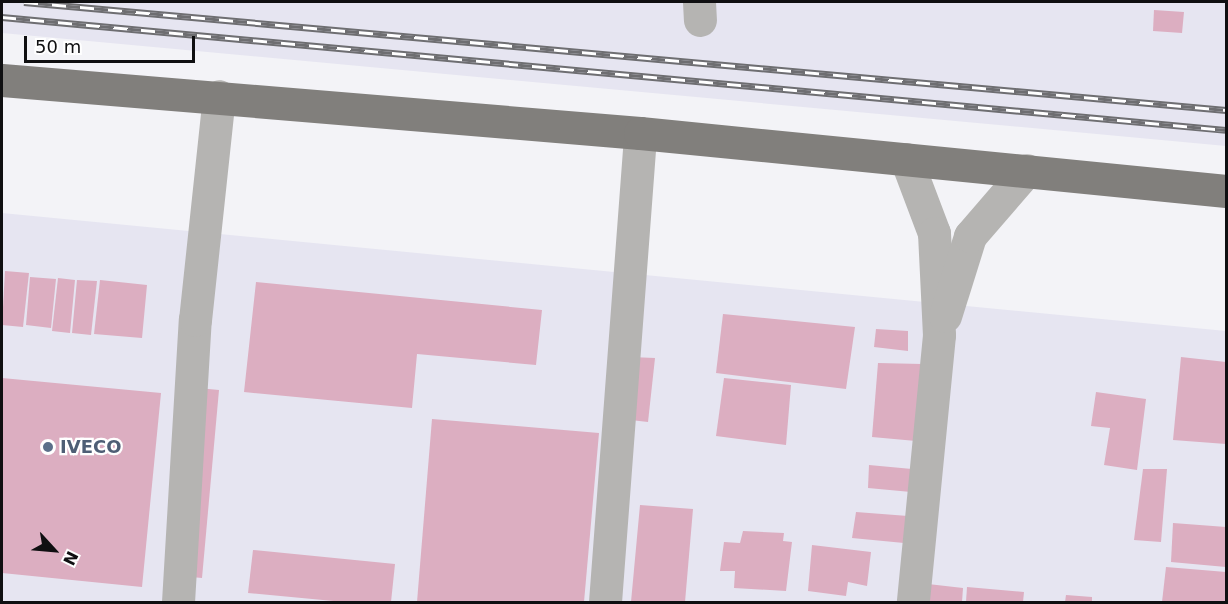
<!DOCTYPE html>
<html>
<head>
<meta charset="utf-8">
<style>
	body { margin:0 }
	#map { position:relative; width:1228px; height:604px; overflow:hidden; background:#f3f3f7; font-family:"DejaVu Sans",sans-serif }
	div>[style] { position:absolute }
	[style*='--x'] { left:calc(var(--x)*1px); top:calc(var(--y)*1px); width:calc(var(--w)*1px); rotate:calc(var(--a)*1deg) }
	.built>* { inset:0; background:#e6e5f1 }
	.building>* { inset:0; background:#dcaec1 }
	.minor>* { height:33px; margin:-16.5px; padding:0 16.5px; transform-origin:16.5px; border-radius:16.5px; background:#b5b4b2 }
	.major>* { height:33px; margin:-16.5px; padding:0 16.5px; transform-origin:16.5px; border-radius:16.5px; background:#817f7c }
	.rail>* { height:7px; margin-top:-3.5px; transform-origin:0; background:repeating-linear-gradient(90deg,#fff 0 14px,#6e6e71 0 28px); box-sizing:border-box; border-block:2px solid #6e6e71 }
	.dots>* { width:16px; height:16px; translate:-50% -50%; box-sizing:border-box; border:3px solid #fff; border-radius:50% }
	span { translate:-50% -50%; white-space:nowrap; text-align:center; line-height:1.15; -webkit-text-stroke:4.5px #fff; paint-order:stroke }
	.service-label { font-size:18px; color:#4e5e75; font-weight:700 }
	.left { translate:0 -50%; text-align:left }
	.frame { position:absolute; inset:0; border:3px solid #0f0f11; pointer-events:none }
	.north { position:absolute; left:24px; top:520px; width:60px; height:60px; -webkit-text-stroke:4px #fff; paint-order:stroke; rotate:116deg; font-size:16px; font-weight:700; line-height:24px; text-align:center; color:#0f0f11 }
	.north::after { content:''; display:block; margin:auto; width:21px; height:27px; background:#0f0f11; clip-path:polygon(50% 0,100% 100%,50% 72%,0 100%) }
	.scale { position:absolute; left:24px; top:36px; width:171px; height:27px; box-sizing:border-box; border:3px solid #0f0f11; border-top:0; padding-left:8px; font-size:18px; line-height:21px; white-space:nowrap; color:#0f0f11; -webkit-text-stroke:4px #fff; paint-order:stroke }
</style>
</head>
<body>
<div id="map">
	<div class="built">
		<div style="clip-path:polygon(2px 2px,1226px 2px,1226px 146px,2px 33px)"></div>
		<div style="clip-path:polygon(2px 213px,1226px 331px,1226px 602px,2px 602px)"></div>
	</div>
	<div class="building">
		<div style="clip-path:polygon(1154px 10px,1184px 12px,1182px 33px,1153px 31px)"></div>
		<div style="clip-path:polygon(5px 271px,29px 273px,23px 327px,2px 325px)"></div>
		<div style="clip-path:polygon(30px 277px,56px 279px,51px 328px,26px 325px)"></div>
		<div style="clip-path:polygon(58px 278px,75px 280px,70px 333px,52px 331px)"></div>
		<div style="clip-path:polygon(77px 280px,97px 281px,91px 335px,72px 333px)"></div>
		<div style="clip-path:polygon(100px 280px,147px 285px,142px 338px,94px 334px)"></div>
		<div style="clip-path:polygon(256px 282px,542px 310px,536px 365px,417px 354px,412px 408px,244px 392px)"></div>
		<div style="clip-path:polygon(723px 314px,855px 327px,846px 389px,716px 373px)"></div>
		<div style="clip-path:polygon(876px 329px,908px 331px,908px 351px,874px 347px)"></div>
		<div style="clip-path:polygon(631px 357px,655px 358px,648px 422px,622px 419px)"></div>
		<div style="clip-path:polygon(1181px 357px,1226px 362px,1226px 444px,1173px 440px)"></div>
		<div style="clip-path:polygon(878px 363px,922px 364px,916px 441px,872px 437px)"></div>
		<div style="clip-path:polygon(2px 378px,161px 393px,142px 587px,2px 573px)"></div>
		<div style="clip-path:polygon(724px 378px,791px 385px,786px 445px,716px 436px)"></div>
		<div style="clip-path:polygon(198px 388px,219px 390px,202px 578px,181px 576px)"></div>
		<div style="clip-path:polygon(1096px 392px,1146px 399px,1137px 470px,1104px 465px,1110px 428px,1091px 426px)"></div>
		<div style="clip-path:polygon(432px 419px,599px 433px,584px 602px,417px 602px)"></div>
		<div style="clip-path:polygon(869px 465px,912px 469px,911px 492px,868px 488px)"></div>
		<div style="clip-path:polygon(1143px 469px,1167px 469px,1161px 542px,1134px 540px)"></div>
		<div style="clip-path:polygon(640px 505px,693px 509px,685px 602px,631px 602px)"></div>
		<div style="clip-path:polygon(856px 512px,908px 516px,904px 543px,852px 538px)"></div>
		<div style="clip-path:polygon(1173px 523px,1226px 527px,1226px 567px,1171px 562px)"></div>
		<div style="clip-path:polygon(743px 531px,784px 533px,783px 541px,792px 542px,786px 591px,734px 588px,735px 571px,720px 571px,724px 542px,740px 543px)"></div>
		<div style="clip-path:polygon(812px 545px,871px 552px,867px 586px,848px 582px,846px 596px,808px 591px)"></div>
		<div style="clip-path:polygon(253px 550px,395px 564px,391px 602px,344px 602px,248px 593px)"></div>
		<div style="clip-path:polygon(1166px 567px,1226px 572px,1226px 602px,1162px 602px)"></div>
		<div style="clip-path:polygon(928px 584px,963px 588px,962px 602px,926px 602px)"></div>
		<div style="clip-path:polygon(967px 587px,1024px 592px,1023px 602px,966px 602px)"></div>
		<div style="clip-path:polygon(1066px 595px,1092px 597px,1092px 602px,1065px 602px)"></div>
	</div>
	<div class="minor">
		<div style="--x:699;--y:2;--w:18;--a:87"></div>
		<div style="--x:906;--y:159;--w:79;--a:69.3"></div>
		<div style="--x:934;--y:233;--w:102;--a:87.2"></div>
		<div style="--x:939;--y:335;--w:268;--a:95.6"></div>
		<div style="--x:945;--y:316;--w:84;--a:-72.6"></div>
		<div style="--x:970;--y:236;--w:87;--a:-49.2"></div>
		<div style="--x:178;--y:602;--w:283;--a:-86.6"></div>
		<div style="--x:195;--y:320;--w:225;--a:-83.9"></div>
		<div style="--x:605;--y:602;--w:470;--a:-85.7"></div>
	</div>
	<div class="major">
		<div style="--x:2;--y:80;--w:640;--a:4.75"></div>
		<div style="--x:640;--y:133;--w:589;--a:5.65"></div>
	</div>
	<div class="rail">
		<div style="--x:24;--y:2;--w:1207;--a:5.13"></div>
		<div style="--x:2;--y:17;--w:1229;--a:5.27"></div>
	</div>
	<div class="dots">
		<div style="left:48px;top:447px;background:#5c6f8a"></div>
	</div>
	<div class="service-label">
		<span class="left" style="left:60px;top:447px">IVECO</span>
	</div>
	<div class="frame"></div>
	<div class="north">N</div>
	<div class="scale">50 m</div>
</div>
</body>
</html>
